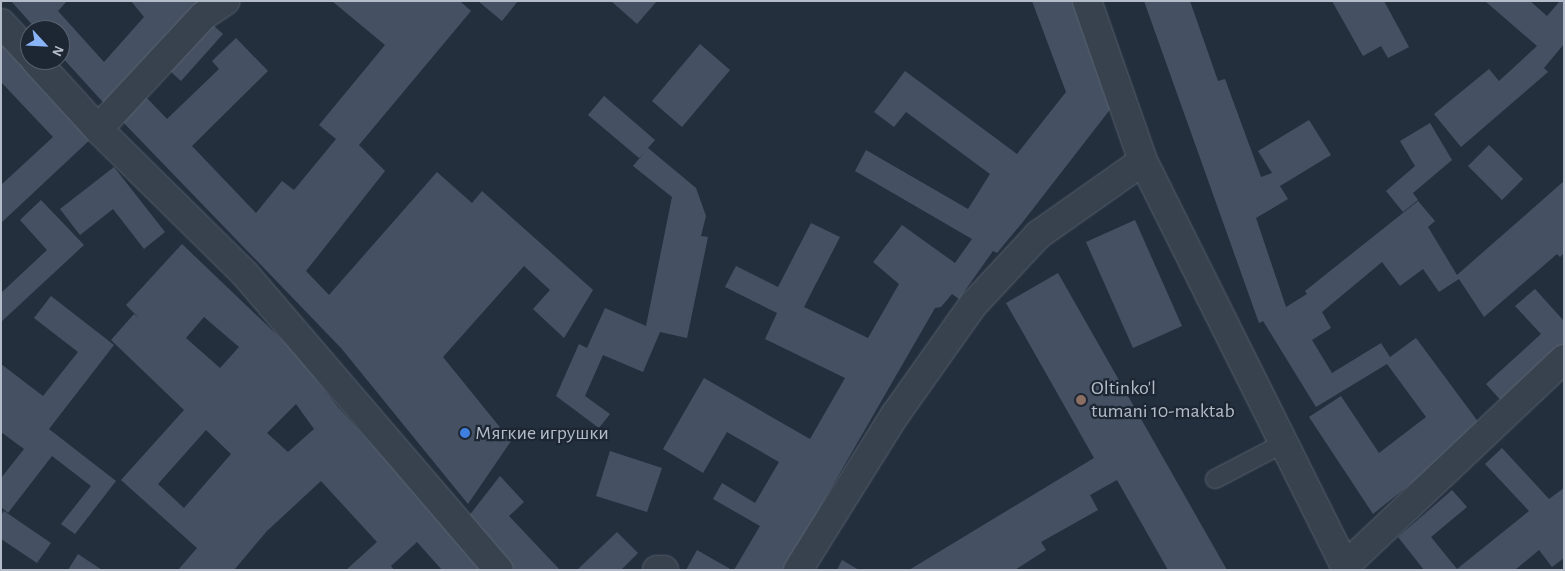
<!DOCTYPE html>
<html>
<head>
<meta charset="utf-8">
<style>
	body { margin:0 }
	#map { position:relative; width:1565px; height:571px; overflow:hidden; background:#242f3e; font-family:"Alegreya Sans",sans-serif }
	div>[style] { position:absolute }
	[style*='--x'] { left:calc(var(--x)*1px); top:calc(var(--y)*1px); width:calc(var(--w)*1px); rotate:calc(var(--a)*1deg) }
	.building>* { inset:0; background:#455162 }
	.roads { filter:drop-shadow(0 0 1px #565f6c) drop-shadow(0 0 1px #565f6c) }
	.service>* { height:18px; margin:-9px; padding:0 9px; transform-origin:9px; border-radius:9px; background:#38414e }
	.minor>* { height:28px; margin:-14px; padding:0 14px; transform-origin:14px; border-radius:14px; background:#38414e }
	.tertiary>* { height:28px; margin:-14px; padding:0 14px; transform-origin:14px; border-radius:14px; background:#38414e }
	.dots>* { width:14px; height:14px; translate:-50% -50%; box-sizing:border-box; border:2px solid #1d2633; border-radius:50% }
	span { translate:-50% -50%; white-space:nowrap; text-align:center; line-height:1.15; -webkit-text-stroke:4.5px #1d2633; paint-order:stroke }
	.poi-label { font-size:20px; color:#b4bcc9 }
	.left { translate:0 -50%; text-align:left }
	.frame { position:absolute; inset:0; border:2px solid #b4bcc9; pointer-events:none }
	.north { position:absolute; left:20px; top:20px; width:50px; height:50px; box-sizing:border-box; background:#1d2633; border:1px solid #59626f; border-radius:50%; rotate:115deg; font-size:14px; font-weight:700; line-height:20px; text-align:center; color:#b4bcc9 }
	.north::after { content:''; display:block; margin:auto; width:18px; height:22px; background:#8ab4f8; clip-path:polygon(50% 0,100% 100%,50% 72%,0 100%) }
</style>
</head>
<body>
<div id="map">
	<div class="building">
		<div style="clip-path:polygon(11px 1px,67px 1px,58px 11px,104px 62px,144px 17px,131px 1px,220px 1px,111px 111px,60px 55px,60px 30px,37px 30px)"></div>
		<div style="clip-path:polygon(332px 1px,460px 1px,471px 11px,359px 145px,385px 171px,306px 271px,329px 295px,437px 172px,472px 203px,482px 191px,593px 290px,564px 338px,533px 309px,550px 290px,524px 266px,443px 357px,511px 441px,468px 504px,341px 348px,120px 119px,144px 95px,167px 119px,219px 69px,212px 61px,236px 38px,268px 71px,192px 146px,256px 213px,282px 181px,294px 190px,336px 139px,319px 125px,385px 45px)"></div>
		<div style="clip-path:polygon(478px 1px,518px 1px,502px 21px)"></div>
		<div style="clip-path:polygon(611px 1px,657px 1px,637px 24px)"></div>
		<div style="clip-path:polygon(1032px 1px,1073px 1px,1112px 107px,1022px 223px,997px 253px,993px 251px,959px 299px,952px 294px,941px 307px,935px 308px,784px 570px,734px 570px,760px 526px,713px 499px,722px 483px,755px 503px,779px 462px,727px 432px,703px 473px,663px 449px,704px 378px,810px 439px,845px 378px,765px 339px,777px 313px,725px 287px,736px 266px,778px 287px,811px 223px,840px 237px,804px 307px,868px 338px,899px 284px,873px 262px,902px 225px,955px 263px,972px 239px,855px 171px,866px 150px,968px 209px,990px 174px,906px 112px,894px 127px,874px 112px,905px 71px,1017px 154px,1066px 92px)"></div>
		<div style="clip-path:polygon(1144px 1px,1190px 1px,1218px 81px,1225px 79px,1261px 177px,1272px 173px,1258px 151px,1309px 120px,1331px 155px,1280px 186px,1288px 199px,1256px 218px,1286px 307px,1307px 294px,1305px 291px,1418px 201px,1435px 221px,1428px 227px,1457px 275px,1564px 181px,1564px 253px,1560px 257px,1557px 254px,1484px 317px,1459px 279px,1439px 292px,1423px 269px,1400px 286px,1382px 262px,1322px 312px,1331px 328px,1312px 340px,1332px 373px,1381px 343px,1390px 357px,1416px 338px,1482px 427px,1373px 514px,1309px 417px,1341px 396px,1379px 453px,1426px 417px,1387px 364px,1316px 407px,1263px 321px,1259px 323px)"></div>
		<div style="clip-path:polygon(1332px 1px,1384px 1px,1409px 47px,1388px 58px,1381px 46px,1363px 56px)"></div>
		<div style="clip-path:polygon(1485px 1px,1530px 1px,1547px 16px,1560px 1px,1564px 1px,1564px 44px,1544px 68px,1548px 72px,1461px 147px,1434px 114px,1489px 69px,1499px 81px,1537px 46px)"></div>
		<div style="clip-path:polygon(203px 16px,223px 34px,181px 81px,161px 63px)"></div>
		<div style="clip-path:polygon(1px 36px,94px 136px,1px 223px,1px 185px,53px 137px,1px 82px)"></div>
		<div style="clip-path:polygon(700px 44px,730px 70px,682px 127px,652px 101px)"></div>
		<div style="clip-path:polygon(604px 96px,655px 140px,648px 148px,696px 188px,706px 216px,701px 236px,708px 237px,687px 338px,660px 332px,643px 372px,603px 355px,585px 396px,610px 414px,599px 428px,556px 396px,579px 344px,587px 348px,605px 308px,646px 326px,672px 197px,633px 166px,644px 153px,639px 158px,588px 115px)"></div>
		<div style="clip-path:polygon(1430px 123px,1452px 160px,1413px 193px,1418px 200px,1403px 212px,1386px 191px,1415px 166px,1400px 141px)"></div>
		<div style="clip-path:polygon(1489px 145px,1523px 179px,1502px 200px,1468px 166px)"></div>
		<div style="clip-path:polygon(114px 167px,165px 232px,144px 249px,113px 209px,80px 235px,60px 209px)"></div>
		<div style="clip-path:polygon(41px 200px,84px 245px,1px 322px,1px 293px,47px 250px,20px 220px)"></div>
		<div style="clip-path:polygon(1135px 220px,1182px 326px,1133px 348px,1086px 242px)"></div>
		<div style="clip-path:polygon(evenodd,182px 244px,294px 351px,338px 407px,486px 570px,442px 570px,417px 542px,391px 566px,394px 570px,346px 570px,377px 542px,321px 481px,267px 531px,234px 570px,178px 570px,197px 548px,121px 480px,184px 410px,111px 340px,134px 314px,140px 319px,126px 305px,182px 244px,204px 317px,239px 347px,220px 368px,186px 338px,204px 317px,182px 244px,296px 404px,314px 429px,288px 452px,267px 433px,296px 404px,182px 244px,206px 430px,231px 454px,184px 508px,158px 484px,206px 430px)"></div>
		<div style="clip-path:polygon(1058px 273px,1227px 570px,1168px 570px,1117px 480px,1090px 495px,1098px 510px,1041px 542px,1046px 550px,1015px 570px,909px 570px,1094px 458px,1006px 303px)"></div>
		<div style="clip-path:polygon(1535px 289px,1564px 321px,1564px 353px,1506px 406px,1486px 384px,1541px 334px,1515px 306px)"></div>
		<div style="clip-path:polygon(51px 296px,114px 345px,49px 429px,116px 481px,75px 534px,61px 524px,91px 486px,52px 456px,8px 513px,1px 507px,1px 478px,24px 449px,1px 432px,1px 364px,43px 396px,78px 352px,34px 318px)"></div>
		<div style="clip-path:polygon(1502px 448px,1549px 499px,1564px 488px,1564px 558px,1552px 567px,1539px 550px,1515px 570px,1424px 570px,1398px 537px,1452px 490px,1467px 507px,1431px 537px,1457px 569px,1529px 511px,1485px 464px)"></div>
		<div style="clip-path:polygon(610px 451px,662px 468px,647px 512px,596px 496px)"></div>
		<div style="clip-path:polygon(500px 476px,524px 502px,509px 516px,560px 570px,511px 570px,465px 521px)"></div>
		<div style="clip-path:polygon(4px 511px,51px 543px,37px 563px,1px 539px,1px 515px)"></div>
		<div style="clip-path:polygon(617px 532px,638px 553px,621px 570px,577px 570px)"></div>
		<div style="clip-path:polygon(697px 550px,732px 570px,686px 570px)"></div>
		<div style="clip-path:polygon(78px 554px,102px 570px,68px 570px)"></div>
		<div style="clip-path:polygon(842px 560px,859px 570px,837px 570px)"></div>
	</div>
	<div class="roads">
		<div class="service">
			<div style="--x:1215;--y:479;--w:76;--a:-27.6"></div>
		</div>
		<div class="minor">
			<div style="--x:1;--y:23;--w:42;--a:46.9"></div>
			<div style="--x:35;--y:60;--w:93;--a:47.6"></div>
			<div style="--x:98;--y:129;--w:206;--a:44.6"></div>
			<div style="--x:245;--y:274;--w:390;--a:49.4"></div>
			<div style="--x:98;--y:129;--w:154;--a:-47.1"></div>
			<div style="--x:203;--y:16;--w:27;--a:-34"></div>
			<div style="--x:1345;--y:566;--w:301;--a:-43.4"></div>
			<div style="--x:657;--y:570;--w:7;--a:0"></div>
			<div style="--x:798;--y:570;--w:183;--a:-58"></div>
			<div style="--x:895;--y:415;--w:135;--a:-54.7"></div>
			<div style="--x:973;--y:305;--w:96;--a:-47.1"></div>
			<div style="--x:1038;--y:235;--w:128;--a:-35.2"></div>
		</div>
		<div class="tertiary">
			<div style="--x:1087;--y:1;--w:170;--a:70.7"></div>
			<div style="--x:1143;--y:161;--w:457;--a:63.5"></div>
		</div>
	</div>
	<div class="dots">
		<div style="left:1081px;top:400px;background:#8d6e63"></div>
		<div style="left:465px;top:433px;background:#3f7fe0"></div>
	</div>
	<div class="poi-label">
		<span class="left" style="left:1091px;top:400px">Oltinko'l<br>tumani 10-maktab</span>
		<span class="left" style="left:475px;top:433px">Мягкие игрушки</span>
	</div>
	<div class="frame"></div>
	<div class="north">N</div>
</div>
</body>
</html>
